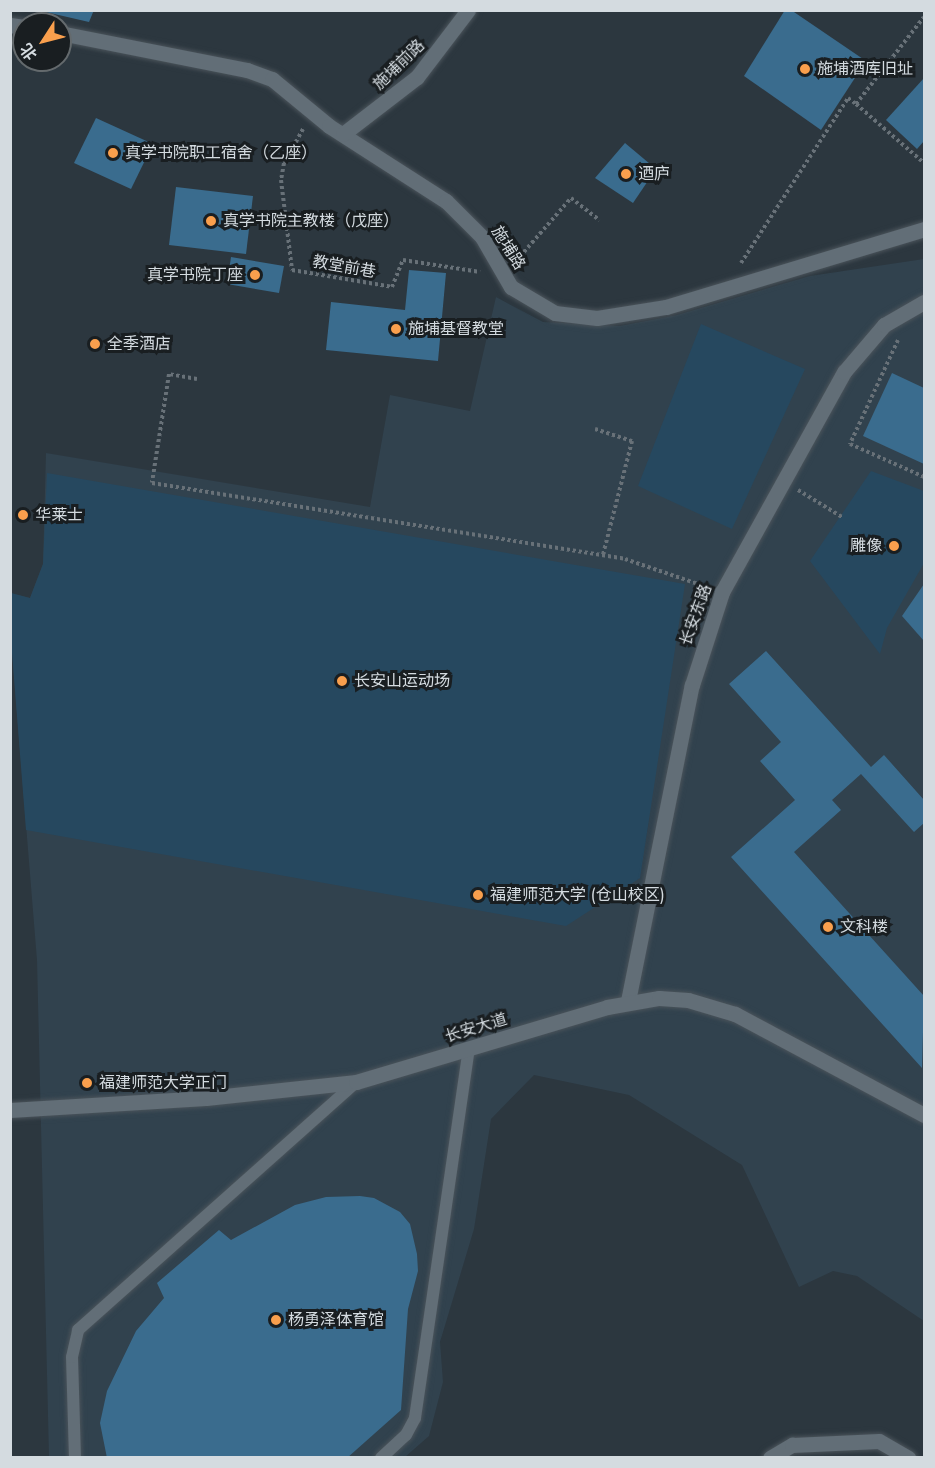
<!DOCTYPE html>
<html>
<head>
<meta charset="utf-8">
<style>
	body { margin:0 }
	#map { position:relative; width:935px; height:1468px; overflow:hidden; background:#2c373f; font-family:Jost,"Noto Sans SC",sans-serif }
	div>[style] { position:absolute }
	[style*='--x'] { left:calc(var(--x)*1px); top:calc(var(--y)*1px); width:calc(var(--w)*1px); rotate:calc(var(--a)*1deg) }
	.built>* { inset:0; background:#31424e }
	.green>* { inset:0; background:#26485f }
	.building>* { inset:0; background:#3a6c8e }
	.path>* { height:4px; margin-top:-2px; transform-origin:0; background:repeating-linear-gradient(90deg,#687178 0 3px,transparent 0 6px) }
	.roads { filter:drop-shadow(0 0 2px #4a535a) drop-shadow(0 0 2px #4a535a) }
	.service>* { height:12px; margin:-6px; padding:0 6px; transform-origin:6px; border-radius:6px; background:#626e77 }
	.pedestrian>* { height:15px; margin:-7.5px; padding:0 7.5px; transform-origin:7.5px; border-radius:7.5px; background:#626e77 }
	.minor>* { height:15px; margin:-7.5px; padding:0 7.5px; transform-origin:7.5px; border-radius:7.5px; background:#626e77 }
	.tertiary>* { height:15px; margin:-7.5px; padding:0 7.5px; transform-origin:7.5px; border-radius:7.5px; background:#626e77 }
	.dots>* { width:16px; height:16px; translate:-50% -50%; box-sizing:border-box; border:3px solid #191e21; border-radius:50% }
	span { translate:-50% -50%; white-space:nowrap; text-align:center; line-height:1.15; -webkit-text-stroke:6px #191e21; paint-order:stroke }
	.street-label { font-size:16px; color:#d4dbe0 }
	.poi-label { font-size:16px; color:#d4dbe0 }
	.left { translate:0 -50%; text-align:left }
	.right { translate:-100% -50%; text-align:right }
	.frame { position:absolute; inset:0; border:12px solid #d4dbe0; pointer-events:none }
	.north { position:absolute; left:12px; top:12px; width:60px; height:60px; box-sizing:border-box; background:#191e21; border:2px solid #646a6d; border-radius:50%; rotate:234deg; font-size:16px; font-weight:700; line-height:24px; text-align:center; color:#d4dbe0 }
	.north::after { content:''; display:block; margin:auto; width:21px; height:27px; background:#f99f4d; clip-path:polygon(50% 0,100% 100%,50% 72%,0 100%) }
</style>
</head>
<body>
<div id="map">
	<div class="built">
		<div style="clip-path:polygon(924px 259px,924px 1321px,857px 1276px,833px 1271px,799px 1287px,742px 1165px,629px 1095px,534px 1075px,491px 1119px,474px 1229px,440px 1342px,443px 1382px,429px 1436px,405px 1457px,49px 1457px,37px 960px,11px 640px,10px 593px,30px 598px,43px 564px,46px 453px,370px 507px,390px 395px,470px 411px,496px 297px,543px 322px,620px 326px,677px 315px,810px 276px)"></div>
	</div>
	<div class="green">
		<div style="clip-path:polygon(701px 324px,805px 369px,732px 529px,638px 486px)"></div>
		<div style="clip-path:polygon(871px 471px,924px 491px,924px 563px,887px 628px,880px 654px,810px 561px)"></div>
		<div style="clip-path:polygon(47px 473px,685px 584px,640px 878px,566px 926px,26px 830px,11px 640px,11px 593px,30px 598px,43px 564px)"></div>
	</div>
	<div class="building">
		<div style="clip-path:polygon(37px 10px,94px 10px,89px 22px)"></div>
		<div style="clip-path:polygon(785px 10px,791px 10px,866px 61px,821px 130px,744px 76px)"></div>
		<div style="clip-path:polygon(924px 78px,924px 141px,917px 149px,886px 120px)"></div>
		<div style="clip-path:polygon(96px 118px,153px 144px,131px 189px,74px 163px)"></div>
		<div style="clip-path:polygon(625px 143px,656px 169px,633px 203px,595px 178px)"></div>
		<div style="clip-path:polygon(176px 187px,253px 196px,246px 254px,169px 245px)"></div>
		<div style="clip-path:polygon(231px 257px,284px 266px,279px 293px,227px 284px)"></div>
		<div style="clip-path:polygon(409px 270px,446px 273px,438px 361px,326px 350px,331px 302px,405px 310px)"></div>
		<div style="clip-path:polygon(892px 373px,924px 388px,924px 464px,863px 436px)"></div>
		<div style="clip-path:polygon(924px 584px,924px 641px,902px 616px)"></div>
		<div style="clip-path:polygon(766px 651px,871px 767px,884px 755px,924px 800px,924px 823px,914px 832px,861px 774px,832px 800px,841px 810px,794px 852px,924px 996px,922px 1068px,731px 857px,795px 800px,760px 761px,781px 742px,729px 684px)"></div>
		<div style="clip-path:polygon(360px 1196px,374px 1198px,400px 1212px,410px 1224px,417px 1254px,418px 1271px,408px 1309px,401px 1410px,347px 1458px,107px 1458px,100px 1423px,107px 1391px,136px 1331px,164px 1298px,157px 1283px,219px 1230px,231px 1240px,295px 1205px,326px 1197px)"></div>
	</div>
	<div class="path">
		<div style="--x:856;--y:104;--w:90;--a:40.9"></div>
		<div style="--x:303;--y:129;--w:39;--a:119"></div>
		<div style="--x:284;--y:163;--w:17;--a:100"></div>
		<div style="--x:281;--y:180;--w:91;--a:83"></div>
		<div style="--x:292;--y:270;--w:101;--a:9.6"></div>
		<div style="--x:392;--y:287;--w:29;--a:-68"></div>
		<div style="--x:403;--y:260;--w:78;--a:8.9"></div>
		<div style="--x:516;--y:261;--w:84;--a:-48.9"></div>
		<div style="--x:571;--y:198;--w:36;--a:38"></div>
		<div style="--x:741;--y:263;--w:197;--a:-57"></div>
		<div style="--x:848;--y:98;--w:10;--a:37"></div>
		<div style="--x:856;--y:104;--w:110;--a:-52"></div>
		<div style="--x:898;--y:340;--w:115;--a:114.8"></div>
		<div style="--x:850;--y:444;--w:81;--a:24"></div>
		<div style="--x:197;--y:379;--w:28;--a:-170"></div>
		<div style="--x:169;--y:374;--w:110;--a:98.9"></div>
		<div style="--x:152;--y:483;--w:479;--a:9.1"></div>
		<div style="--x:625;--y:559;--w:83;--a:18.9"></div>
		<div style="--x:595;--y:429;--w:39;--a:18"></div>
		<div style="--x:632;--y:441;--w:118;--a:104.3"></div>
		<div style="--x:798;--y:490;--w:52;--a:31.5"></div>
	</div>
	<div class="roads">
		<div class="service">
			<div style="--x:75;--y:1458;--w:101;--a:-91.7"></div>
			<div style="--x:72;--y:1357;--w:28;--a:-77"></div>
			<div style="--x:78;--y:1330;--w:373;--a:-41.7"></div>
			<div style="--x:381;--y:1458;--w:34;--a:-43"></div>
			<div style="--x:406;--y:1435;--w:19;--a:-62"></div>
			<div style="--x:415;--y:1418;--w:373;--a:-81.7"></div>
		</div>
		<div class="pedestrian">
			<div style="--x:10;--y:25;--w:14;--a:8"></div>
			<div style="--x:60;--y:33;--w:191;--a:11.2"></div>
			<div style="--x:247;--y:70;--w:27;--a:20"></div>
			<div style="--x:272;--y:79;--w:74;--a:39.5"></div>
			<div style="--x:329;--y:126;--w:139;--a:32.7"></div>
			<div style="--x:446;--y:201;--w:51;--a:45"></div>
			<div style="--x:482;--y:237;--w:58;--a:59.9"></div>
			<div style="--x:511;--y:287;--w:51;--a:30.6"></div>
			<div style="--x:555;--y:313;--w:42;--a:6.8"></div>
			<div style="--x:597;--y:318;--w:70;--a:-9.1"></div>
			<div style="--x:666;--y:307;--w:270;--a:-16.8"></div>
		</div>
		<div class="minor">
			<div style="--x:628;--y:1001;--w:322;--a:-78.6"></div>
			<div style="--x:692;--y:685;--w:98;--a:-72.1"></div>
			<div style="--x:722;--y:592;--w:252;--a:-61"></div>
			<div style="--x:844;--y:372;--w:62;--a:-49.6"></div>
			<div style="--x:884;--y:325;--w:46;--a:-29.9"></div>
			<div style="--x:10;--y:1110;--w:196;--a:-3.5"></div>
			<div style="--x:206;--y:1098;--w:151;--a:-6.1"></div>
			<div style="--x:356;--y:1082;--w:262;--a:-16.6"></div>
			<div style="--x:607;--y:1007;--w:53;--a:-9.8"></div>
			<div style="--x:659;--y:998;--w:29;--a:4"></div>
			<div style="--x:688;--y:1000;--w:49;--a:16.6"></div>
			<div style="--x:735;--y:1014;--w:214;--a:28.1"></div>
			<div style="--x:770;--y:1458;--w:26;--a:-31"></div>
			<div style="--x:792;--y:1445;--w:87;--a:-2.6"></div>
			<div style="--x:879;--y:1441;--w:34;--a:30"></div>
		</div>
		<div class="tertiary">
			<div style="--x:343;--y:134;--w:93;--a:-37.6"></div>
			<div style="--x:417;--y:77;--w:84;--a:-52.7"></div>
		</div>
	</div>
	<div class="dots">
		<div style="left:805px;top:69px;background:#f99f4d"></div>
		<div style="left:113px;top:153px;background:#f99f4d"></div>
		<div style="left:626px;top:174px;background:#f99f4d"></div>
		<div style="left:211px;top:221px;background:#f99f4d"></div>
		<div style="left:255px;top:275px;background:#f99f4d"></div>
		<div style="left:396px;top:329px;background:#f99f4d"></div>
		<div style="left:95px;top:344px;background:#f99f4d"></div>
		<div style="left:23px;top:515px;background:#f99f4d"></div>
		<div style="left:894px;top:546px;background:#f99f4d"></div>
		<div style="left:342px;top:681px;background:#f99f4d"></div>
		<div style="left:478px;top:895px;background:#f99f4d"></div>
		<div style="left:828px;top:927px;background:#f99f4d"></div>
		<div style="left:87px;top:1083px;background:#f99f4d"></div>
		<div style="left:276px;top:1320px;background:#f99f4d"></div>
	</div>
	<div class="street-label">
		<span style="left:399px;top:65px;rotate:-44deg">施埔前路</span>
		<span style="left:508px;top:248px;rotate:58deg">施埔路</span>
		<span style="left:344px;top:267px;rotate:10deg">教堂前巷</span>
		<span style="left:696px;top:615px;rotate:-70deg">长安东路</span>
		<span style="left:476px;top:1028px;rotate:-17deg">长安大道</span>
	</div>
	<div class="poi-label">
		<span class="left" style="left:817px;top:69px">施埔酒库旧址</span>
		<span class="left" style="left:125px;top:153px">真学书院职工宿舍（乙座）</span>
		<span class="left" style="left:638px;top:174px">迺庐</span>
		<span class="left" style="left:223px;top:221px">真学书院主教楼（戊座）</span>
		<span class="right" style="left:243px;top:275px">真学书院丁座</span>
		<span class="left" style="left:408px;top:329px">施埔基督教堂</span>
		<span class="left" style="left:107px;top:344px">全季酒店</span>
		<span class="left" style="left:35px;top:515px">华莱士</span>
		<span class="right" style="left:882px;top:546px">雕像</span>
		<span class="left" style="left:354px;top:681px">长安山运动场</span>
		<span class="left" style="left:490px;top:895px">福建师范大学 (仓山校区)</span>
		<span class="left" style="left:840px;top:927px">文科楼</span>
		<span class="left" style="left:99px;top:1083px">福建师范大学正门</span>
		<span class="left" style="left:288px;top:1320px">杨勇泽体育馆</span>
	</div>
	<div class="frame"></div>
	<div class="north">北</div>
</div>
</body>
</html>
